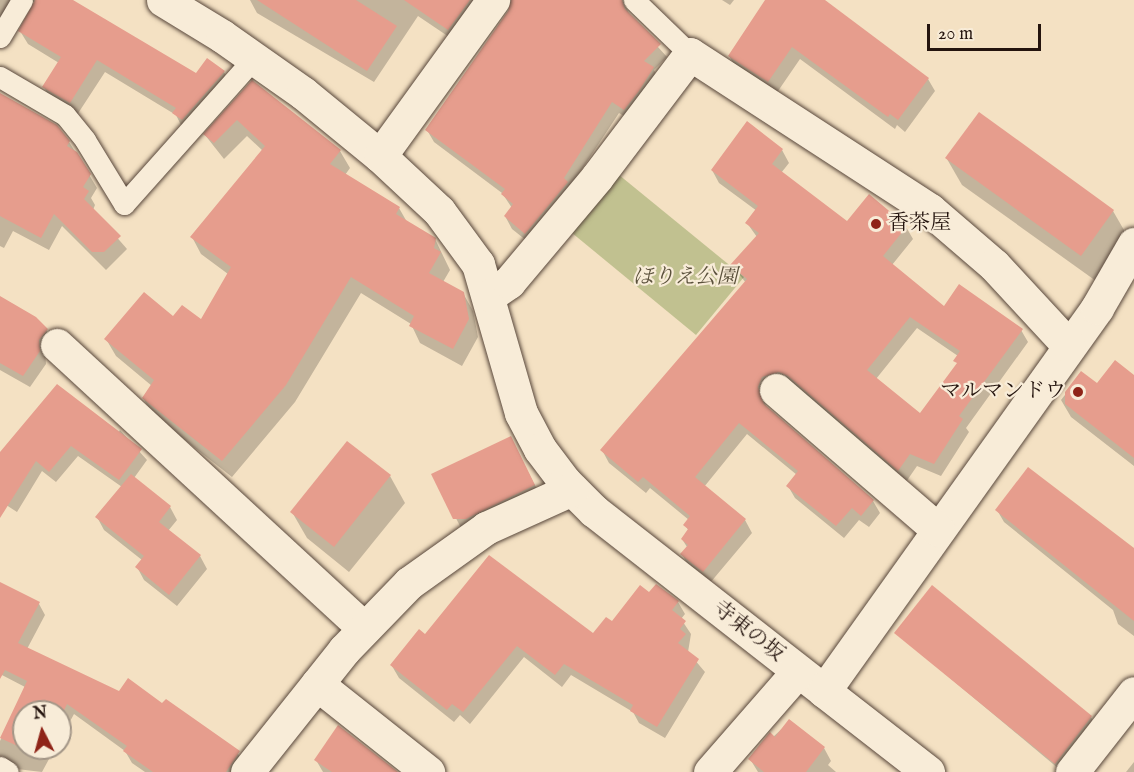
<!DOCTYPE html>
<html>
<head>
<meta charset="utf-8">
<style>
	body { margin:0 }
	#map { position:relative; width:1134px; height:772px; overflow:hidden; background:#f4e1c3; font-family:"IM FELL English","Noto Serif JP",serif }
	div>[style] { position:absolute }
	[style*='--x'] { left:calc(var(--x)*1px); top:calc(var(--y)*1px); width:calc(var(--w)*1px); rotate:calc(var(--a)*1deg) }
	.green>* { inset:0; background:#c1c190 }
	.shadow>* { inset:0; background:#0003 }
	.building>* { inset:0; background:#e69d8d }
	.roads { filter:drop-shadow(0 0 2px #58473b) drop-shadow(0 0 2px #58473b) }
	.service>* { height:21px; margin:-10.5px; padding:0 10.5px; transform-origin:10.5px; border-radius:10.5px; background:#f8ecd8 }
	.minor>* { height:33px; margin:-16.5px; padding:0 16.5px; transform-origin:16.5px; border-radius:16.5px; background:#f8ecd8 }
	.tertiary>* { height:33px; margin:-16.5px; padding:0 16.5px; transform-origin:16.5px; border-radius:16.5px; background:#f8ecd8 }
	.dots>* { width:16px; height:16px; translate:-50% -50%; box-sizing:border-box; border:3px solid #f8ecd8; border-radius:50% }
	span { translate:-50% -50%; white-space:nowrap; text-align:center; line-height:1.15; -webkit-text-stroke:4.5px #f8ecd8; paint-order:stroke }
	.poi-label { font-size:21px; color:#24140e }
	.left { translate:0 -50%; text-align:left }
	.right { translate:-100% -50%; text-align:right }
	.park-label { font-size:21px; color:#5b513c; font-style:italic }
	.street-label { font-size:21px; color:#24140e }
	.north { position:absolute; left:12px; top:700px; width:60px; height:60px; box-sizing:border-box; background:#f8ecd8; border:2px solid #a39687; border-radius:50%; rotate:354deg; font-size:16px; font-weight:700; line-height:24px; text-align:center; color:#24140e }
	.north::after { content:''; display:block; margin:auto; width:21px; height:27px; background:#8f2418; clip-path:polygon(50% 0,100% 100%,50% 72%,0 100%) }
	.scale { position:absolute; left:927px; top:24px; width:114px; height:27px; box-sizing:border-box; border:3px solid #24140e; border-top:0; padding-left:8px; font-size:18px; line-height:21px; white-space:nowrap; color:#24140e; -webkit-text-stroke:4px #f8ecd8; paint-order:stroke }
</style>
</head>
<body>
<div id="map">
	<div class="green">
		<div style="clip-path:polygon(613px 170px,744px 277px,696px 335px,566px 228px)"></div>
	</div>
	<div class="shadow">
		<div style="clip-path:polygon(0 0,68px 0,197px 75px,208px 60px,224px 72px,231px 85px,181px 125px,176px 115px,105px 72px,77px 115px,51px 100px,44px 87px,59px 63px,28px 44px,20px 31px,36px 2px,23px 2px,0 34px)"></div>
		<div style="clip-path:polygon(250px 0,488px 0,455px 41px,418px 16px,374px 82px,257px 13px)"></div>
		<div style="clip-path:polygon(511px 0,623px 0,630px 16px,667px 57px,654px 70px,659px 80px,632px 121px,619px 113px,532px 245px,512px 229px,505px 216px,512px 208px,502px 193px,434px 142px,427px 130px,510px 11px)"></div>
		<div style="clip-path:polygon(722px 0,734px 0,730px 5px)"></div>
		<div style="clip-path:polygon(767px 0,824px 0,928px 79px,935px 91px,905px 132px,897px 125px,895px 129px,800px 59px,776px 94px,737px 69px,729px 56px)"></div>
		<div style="clip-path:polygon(252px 82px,340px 151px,350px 168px,345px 175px,399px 208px,407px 222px,435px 239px,450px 270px,443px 282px,463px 293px,473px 311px,478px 337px,462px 366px,420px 343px,411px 324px,361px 293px,295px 402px,232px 477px,153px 415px,143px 398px,152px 386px,116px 356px,106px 339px,173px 318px,201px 322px,228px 274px,201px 254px,192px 237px,263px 151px,247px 136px,224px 159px,205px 135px)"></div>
		<div style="clip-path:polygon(0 97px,69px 142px,76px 153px,97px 188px,91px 198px,95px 205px,93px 210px,127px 249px,106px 270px,62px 226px,49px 250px,13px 231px,4px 248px,0 246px)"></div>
		<div style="clip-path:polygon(evenodd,747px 124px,782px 150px,789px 163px,781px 173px,847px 223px,906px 227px,913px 239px,892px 265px,944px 308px,1021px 330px,1028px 342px,966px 428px,969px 432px,941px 476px,917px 466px,906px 482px,769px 389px,764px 400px,767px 409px,873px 501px,880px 513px,869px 527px,859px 520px,844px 538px,795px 498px,788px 486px,797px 475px,747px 434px,704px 487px,745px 520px,752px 533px,710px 583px,689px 567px,682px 554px,687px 547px,682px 539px,689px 531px,685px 525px,689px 520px,650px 488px,646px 493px,609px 463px,602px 450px,746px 283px,732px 265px,757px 237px,747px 223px,757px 211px,719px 183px,712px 170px,747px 124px,917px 328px,958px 356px,957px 365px,920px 416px,876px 379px,917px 328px)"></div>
		<div style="clip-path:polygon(947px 159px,1113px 211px,1128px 237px,1096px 281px,962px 185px)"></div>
		<div style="clip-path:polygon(0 298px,46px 330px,53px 342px,45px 353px,46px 364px,30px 387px,0 370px)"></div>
		<div style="clip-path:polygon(1082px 373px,1098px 385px,1134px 377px,1134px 466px,1071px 417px,1061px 400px)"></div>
		<div style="clip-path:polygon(120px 430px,147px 460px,134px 478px,170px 507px,177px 520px,168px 531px,200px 556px,207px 569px,177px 606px,144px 580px,137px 567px,142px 560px,104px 530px,97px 517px,122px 487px,78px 456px,56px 482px,42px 471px,17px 512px,0 501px,0 455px,117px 435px)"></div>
		<div style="clip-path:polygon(510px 438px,549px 512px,472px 549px,433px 474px)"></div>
		<div style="clip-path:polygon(390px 476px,405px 503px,349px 572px,307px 538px,292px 512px)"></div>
		<div style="clip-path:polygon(997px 510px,1134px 551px,1134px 636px,1118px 624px,1113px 610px,1004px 522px)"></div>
		<div style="clip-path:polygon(0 584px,39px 604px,45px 615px,27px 649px,119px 692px,163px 705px,236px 750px,242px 761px,234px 772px,145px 772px,132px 763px,125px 751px,74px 714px,60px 740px,60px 712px,24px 712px,24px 748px,55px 748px,42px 772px,0 767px,0 741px,25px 687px,0 674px)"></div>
		<div style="clip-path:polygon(649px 595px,678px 602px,685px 614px,681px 619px,691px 634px,688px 652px,705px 672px,665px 738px,639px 723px,633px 712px,571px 675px,562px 687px,524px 657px,470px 724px,460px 715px,454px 722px,399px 678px,392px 666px,426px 637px,593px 635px)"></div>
		<div style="clip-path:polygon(896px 633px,1091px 717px,1094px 723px,1059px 769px)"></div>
		<div style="clip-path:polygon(790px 721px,824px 748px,831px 761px,828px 765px,836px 772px,758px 772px,750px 759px)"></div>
		<div style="clip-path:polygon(316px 760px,391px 772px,323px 772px)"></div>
		<div style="clip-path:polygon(1134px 762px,1134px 772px,1126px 772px)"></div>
	</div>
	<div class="building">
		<div style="clip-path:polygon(35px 0,73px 0,196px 73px,207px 58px,225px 71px,182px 120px,172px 113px,176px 108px,97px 60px,70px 103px,42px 87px,61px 57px,18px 31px)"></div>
		<div style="clip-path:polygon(257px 0,356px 0,397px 26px,367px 71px)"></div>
		<div style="clip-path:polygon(404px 0,470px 0,448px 30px)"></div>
		<div style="clip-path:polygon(511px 0,622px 0,625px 9px,661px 44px,644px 61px,654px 67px,639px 91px,624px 110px,612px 102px,564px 178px,568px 182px,525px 234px,504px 216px,513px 204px,501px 194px,505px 189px,425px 130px,508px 11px)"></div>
		<div style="clip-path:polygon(765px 0,825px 0,929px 78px,898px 120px,890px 114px,888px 117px,792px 47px,768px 82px,728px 56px)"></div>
		<div style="clip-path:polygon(252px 80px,341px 150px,330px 164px,400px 207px,396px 214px,436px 238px,434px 248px,441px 252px,429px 273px,464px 292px,469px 319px,453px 349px,409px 326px,414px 316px,351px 277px,286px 385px,222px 461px,142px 398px,154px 380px,104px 339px,144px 292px,173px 316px,182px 305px,201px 319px,231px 267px,190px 237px,265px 146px,237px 120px,214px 143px,203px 134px)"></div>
		<div style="clip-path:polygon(0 93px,57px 125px,70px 141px,67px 146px,77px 152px,91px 174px,83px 187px,89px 191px,84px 199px,121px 236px,104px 252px,92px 252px,54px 214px,41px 238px,0 216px)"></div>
		<div style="clip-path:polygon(979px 112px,1114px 210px,1081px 256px,945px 158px)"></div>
		<div style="clip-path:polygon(evenodd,747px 121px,783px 149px,772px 164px,847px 221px,869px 194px,907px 226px,883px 256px,944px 306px,959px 284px,1023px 329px,959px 416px,963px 419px,934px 464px,910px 454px,898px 471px,788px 376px,779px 372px,762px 377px,758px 387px,764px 404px,874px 500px,861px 516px,852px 508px,836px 526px,786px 486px,798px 471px,739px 423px,695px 477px,746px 519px,703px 572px,680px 554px,688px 545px,681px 539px,688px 529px,683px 525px,690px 516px,643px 477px,638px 482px,600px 450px,747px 279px,730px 265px,759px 233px,745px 223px,758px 206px,711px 170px,747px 121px,910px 317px,960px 351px,953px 361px,957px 363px,920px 413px,867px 370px,910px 317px)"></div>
		<div style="clip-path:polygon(0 296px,36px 317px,48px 329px,39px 340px,40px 351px,23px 376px,0 363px)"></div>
		<div style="clip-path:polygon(1115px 360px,1134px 375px,1134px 458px,1065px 404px,1065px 392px,1081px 371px,1097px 383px)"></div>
		<div style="clip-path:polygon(57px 384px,142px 449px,119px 480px,71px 446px,49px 472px,36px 461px,0 518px,0 452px)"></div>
		<div style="clip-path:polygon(511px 436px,535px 485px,466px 519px,453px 519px,431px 474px)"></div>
		<div style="clip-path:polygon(347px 441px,391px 475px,334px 547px,290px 512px)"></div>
		<div style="clip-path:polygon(1028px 467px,1134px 548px,1134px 621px,995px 510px)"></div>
		<div style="clip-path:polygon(131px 474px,171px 506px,159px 522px,201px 555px,169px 595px,135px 567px,144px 556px,95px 517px)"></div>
		<div style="clip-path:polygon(489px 555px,593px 633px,606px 617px,612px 621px,640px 585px,649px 592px,656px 584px,679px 601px,672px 610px,686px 621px,680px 629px,686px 634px,678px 643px,699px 659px,657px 727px,630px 711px,633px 705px,564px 664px,555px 675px,517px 646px,463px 712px,452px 704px,447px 710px,390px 665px,419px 629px,425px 634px)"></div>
		<div style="clip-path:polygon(0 582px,40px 602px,18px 643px,119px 691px,128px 678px,162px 703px,166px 699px,240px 751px,226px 772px,153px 772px,123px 751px,127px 746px,67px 704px,60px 719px,60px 712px,24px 712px,24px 748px,46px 748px,42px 757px,0 738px,27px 681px,5px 670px,0 679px)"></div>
		<div style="clip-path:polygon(932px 585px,1092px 716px,1055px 764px,894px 633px)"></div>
		<div style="clip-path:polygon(789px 719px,825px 747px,806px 772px,764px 772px,748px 759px,770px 732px,775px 737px)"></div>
		<div style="clip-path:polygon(338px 725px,398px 772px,332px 772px,314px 760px)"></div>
	</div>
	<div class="roads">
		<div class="service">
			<div style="--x:634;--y:0;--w:78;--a:44"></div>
			<div style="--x:0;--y:37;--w:43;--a:-59.3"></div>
			<div style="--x:0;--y:77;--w:75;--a:30.3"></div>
			<div style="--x:65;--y:115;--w:32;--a:51"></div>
			<div style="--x:85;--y:140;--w:75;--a:58.6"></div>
			<div style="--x:124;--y:204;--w:195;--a:-48.3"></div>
			<div style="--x:0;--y:767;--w:9;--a:32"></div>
		</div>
		<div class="minor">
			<div style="--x:163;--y:0;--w:69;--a:31.4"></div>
			<div style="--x:222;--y:36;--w:99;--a:35.1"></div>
			<div style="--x:303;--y:93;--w:99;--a:39.3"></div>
			<div style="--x:380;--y:156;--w:81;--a:43"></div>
			<div style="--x:439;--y:211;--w:66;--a:53.7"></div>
			<div style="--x:478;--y:264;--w:155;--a:73.9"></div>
			<div style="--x:521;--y:413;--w:41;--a:62.2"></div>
			<div style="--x:540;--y:449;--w:41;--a:52.9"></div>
			<div style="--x:565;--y:482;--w:41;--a:45"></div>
			<div style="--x:594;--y:511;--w:292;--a:38"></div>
			<div style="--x:824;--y:691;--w:470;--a:-54.5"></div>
			<div style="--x:1097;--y:308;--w:74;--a:-60"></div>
			<div style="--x:380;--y:156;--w:193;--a:-54.1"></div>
			<div style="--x:490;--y:295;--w:23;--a:-34"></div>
			<div style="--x:509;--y:282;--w:137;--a:-50"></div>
			<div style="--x:597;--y:177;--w:154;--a:-52.9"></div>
			<div style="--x:690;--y:54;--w:286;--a:33"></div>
			<div style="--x:930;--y:210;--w:84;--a:40.7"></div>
			<div style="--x:994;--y:265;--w:110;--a:47.2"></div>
			<div style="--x:57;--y:345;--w:418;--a:42.7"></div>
			<div style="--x:776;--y:390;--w:214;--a:40.8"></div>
			<div style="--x:317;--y:684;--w:142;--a:38.4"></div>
			<div style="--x:247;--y:772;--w:156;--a:-51.5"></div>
			<div style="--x:344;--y:650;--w:93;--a:-45.9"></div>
			<div style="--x:409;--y:583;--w:95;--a:-35.5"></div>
			<div style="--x:486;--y:528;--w:94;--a:-24.4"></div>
			<div style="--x:710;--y:772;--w:134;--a:-48.9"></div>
			<div style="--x:1072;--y:772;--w:100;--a:-51.9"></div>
		</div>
		<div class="tertiary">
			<div style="--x:824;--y:691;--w:132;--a:37.9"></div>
		</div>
	</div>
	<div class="dots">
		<div style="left:876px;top:224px;background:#8f2418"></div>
		<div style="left:1078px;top:392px;background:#8f2418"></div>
	</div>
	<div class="poi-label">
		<span class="left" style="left:888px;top:224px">香茶屋</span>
		<span class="right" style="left:1066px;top:392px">マルマンドウ</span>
	</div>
	<div class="park-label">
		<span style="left:685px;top:278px">ほりえ公園</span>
	</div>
	<div class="street-label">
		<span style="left:748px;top:632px;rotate:38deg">寺東の坂</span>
	</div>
	<div class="north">N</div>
	<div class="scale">20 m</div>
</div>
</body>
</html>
